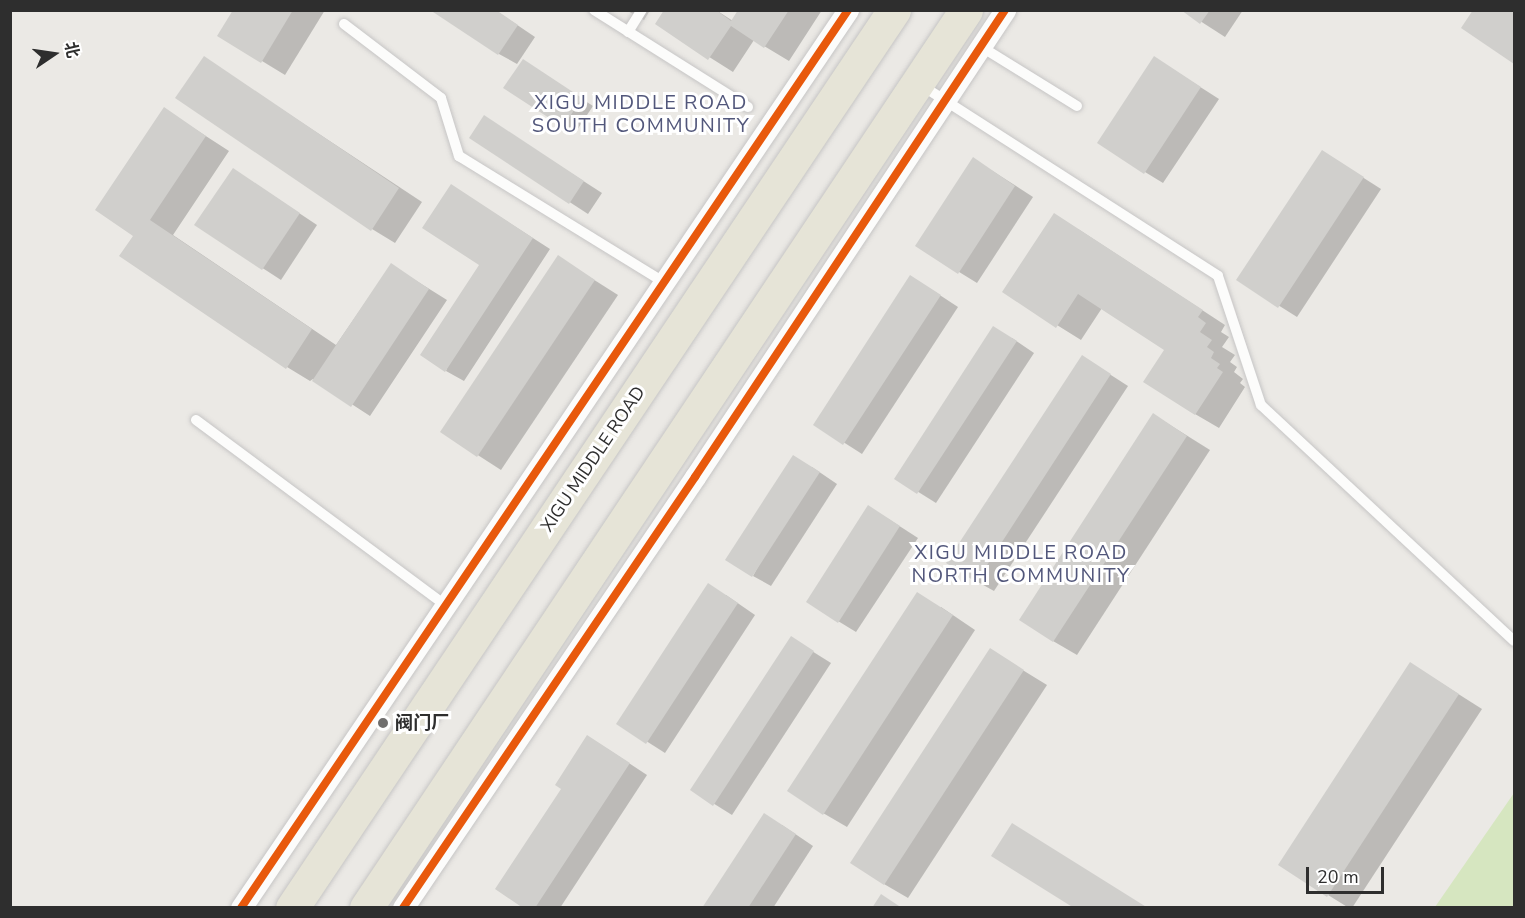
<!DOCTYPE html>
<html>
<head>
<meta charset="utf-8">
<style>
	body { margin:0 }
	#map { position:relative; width:1525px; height:918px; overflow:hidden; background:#ebe9e5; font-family:"Nunito Sans","Noto Sans SC",sans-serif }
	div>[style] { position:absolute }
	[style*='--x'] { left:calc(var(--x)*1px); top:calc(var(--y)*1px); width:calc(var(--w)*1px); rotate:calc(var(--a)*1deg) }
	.pitch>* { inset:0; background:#d6e6c0 }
	.shadow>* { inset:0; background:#0003 }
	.building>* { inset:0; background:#d0cfcc }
	.roads { filter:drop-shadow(0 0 2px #c6c5c5) drop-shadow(0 0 2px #c6c5c5) }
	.lane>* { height:10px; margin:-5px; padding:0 5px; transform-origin:5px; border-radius:5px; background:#fcfcfb }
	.street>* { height:21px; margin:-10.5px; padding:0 10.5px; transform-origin:10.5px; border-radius:10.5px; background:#fcfcfb }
	.primary>* { height:33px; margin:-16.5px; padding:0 16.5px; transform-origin:16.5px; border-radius:16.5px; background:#e6e4d7 }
	.cycleway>* { height:8px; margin:-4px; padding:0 4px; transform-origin:4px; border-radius:4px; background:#e8590c }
	.dots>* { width:16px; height:16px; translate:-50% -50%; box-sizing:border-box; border:3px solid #fff; border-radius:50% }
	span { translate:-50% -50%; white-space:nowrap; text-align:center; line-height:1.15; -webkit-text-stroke:6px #fff; paint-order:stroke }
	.street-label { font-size:18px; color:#2e2e2e }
	.poi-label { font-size:18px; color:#2e2e2e; font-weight:700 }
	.left { translate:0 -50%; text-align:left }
	.neighbourhood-label { font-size:20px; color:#52577b; letter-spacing:1.5px }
	.frame { position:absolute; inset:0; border:12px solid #2e2e2e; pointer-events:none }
	.north { position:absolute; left:24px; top:24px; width:60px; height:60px; -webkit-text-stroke:4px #fff; paint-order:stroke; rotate:77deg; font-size:16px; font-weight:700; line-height:24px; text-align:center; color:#2e2e2e }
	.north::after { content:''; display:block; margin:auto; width:21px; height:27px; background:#2e2e2e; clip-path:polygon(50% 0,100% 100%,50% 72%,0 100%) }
	.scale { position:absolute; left:1306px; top:867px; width:78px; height:27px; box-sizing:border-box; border:3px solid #2e2e2e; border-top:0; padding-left:8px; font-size:18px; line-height:21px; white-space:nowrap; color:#2e2e2e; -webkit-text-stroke:4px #fff; paint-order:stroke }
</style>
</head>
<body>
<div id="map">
	<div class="pitch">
		<div style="clip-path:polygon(1514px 793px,1514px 907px,1435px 907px)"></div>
	</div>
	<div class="shadow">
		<div style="clip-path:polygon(234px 10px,325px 10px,285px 75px,262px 61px)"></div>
		<div style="clip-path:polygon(495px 10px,535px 37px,517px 64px,499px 54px)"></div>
		<div style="clip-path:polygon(626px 10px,650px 10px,644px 20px)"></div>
		<div style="clip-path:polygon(716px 10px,733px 21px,740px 10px,822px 10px,789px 61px,754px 40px,733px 72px,657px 24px)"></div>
		<div style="clip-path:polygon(1183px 10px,1243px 10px,1225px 37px)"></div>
		<div style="clip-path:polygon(1475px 10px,1514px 10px,1514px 63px,1463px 28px)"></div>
		<div style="clip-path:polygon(204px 58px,422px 202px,395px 243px,372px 229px)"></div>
		<div style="clip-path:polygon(1155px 58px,1219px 99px,1163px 183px,1145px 172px)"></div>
		<div style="clip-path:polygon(535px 68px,593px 106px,575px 133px,563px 126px)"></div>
		<div style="clip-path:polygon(164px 109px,229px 151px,173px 235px,336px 345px,391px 265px,447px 300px,370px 416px,313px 379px,310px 381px,287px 367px,135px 235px)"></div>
		<div style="clip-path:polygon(484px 117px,602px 193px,588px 214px,471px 138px)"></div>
		<div style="clip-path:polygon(1323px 152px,1381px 189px,1297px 317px,1238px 280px)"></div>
		<div style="clip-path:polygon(991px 170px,1033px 197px,977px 283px,917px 246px)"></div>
		<div style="clip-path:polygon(251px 181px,317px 225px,281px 280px,196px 225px)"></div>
		<div style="clip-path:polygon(469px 197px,550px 249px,464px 381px,446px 371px,481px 264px)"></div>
		<div style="clip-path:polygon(1078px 229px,1225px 325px,1221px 332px,1229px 337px,1222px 347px,1235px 355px,1230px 362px,1237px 367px,1234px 372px,1243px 379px,1240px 383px,1245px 387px,1219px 428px,1195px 414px,1166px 350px,1102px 308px,1081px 340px,1004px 292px)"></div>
		<div style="clip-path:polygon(558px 257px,618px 295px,501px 470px,442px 432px)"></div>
		<div style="clip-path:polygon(929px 288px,958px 307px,862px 454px,815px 424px)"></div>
		<div style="clip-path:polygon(1012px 338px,1034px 353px,936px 503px,896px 478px)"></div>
		<div style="clip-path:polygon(1100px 368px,1128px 386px,994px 591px,976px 581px)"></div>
		<div style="clip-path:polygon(1154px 415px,1210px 450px,1077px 655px,1053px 641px)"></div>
		<div style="clip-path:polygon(812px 467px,837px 484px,771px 586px,753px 576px)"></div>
		<div style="clip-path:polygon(887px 518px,918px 538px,856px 632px,838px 621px)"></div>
		<div style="clip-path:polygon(726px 595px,755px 615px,665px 753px,618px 723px)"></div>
		<div style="clip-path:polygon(941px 607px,975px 630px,847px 827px,823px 813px)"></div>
		<div style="clip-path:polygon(791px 638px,831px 663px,732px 815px,692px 790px)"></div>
		<div style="clip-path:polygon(990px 650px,1047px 685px,908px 898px,884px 884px)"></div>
		<div style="clip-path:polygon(1411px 664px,1482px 709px,1352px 908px,1349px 908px,1328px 895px)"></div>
		<div style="clip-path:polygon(606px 748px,647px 775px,560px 908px,525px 908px)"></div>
		<div style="clip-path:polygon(782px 825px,813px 846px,773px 908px,704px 908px)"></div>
	</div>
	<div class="building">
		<div style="clip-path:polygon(233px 10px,293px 10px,261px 63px,217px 36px)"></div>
		<div style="clip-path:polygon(430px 10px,496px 10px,518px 25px,498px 55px)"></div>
		<div style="clip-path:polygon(664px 10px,716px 10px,731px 21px,738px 10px,789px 10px,764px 48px,731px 26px,708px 60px,655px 24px)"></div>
		<div style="clip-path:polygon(1181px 10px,1210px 10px,1200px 24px)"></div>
		<div style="clip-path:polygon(1473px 10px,1514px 10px,1514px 64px,1461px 28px)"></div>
		<div style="clip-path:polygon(204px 56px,399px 188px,371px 231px,175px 98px)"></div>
		<div style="clip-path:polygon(1154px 56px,1201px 87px,1144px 174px,1097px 143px)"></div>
		<div style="clip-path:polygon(523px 59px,582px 98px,563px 127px,503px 88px)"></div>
		<div style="clip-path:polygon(164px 107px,206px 136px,150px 220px,312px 329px,286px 369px,119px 256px,133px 236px,95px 210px)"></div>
		<div style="clip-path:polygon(484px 115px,584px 181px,569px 204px,469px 138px)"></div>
		<div style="clip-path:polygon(1322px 150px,1364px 177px,1278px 308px,1236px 280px)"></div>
		<div style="clip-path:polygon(973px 157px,1015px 186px,958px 274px,915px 246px)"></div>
		<div style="clip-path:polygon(233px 168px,300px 213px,262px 270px,194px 225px)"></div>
		<div style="clip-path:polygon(451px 184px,533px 238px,445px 372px,420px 355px,479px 265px,422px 228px)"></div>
		<div style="clip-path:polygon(1054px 213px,1203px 310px,1198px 317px,1206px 323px,1200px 332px,1212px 340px,1207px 347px,1214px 352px,1211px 358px,1220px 364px,1217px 368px,1223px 372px,1195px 415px,1143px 382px,1164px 350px,1078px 294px,1056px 328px,1002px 292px)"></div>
		<div style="clip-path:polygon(558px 255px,595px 280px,477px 457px,440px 432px)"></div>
		<div style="clip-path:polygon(391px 263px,429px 289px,351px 407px,312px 381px)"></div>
		<div style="clip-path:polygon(910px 275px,941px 295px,843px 445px,813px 425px)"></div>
		<div style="clip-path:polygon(993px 326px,1017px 341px,917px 494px,894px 479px)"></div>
		<div style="clip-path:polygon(1082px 355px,1111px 374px,976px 582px,946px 563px)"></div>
		<div style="clip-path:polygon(1153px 413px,1187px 436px,1053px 642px,1019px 620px)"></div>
		<div style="clip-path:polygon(793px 455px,820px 472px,752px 577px,725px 560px)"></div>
		<div style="clip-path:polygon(868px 505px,900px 526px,838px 623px,806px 602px)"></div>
		<div style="clip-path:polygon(708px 583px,738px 603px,646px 744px,616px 724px)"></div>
		<div style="clip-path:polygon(917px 592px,953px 615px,823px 815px,787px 791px)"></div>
		<div style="clip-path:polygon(791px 636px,814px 651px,713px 806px,690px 790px)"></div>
		<div style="clip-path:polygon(990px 648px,1024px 670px,884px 885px,850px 863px)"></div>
		<div style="clip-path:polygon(1410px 662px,1459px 694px,1327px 897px,1278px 865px)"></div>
		<div style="clip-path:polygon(587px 735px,630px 763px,535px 908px,523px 908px,495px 889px,561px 789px,555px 785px)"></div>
		<div style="clip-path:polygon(764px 813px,796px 834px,748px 908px,702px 908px)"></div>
		<div style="clip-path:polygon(1012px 823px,1148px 908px,1074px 908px,991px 856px)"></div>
		<div style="clip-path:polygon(881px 894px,902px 908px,872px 908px)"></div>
	</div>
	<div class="roads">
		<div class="lane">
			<div style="--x:594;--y:10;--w:182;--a:32.2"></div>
			<div style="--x:344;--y:24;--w:122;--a:37.3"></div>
			<div style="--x:441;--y:98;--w:61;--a:72.8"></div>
			<div style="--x:459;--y:156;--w:241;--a:31.6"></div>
			<div style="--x:628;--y:32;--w:26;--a:-58"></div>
			<div style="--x:980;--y:46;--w:114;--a:31.7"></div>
			<div style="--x:921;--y:85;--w:353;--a:32.7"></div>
			<div style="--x:1218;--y:276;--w:136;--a:71.6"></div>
			<div style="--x:1261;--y:405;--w:346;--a:43"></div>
			<div style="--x:196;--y:420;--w:310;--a:36.6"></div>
		</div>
		<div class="street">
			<div style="--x:241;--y:908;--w:1084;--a:-55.94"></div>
			<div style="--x:403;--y:908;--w:521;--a:-55.88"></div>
			<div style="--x:695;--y:477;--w:561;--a:-56.42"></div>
		</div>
		<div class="primary">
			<div style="--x:292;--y:908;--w:1081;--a:-56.16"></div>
			<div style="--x:366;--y:908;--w:1080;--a:-56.25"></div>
		</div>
	</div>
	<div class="cycleway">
		<div style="--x:241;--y:908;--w:1084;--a:-55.94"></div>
		<div style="--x:403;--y:908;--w:521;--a:-55.88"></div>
		<div style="--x:695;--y:477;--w:561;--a:-56.42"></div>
	</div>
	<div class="dots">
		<div style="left:383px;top:723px;background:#706f6e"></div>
	</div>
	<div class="street-label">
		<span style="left:593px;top:459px;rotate:-56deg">XIGU MIDDLE ROAD</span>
	</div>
	<div class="poi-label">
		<span class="left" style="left:395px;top:723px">阀门厂</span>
	</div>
	<div class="neighbourhood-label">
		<span style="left:641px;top:114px">XIGU MIDDLE ROAD<br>SOUTH COMMUNITY</span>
		<span style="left:1021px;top:564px">XIGU MIDDLE ROAD<br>NORTH COMMUNITY</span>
	</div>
	<div class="frame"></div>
	<div class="north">北</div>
	<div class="scale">20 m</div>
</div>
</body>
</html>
